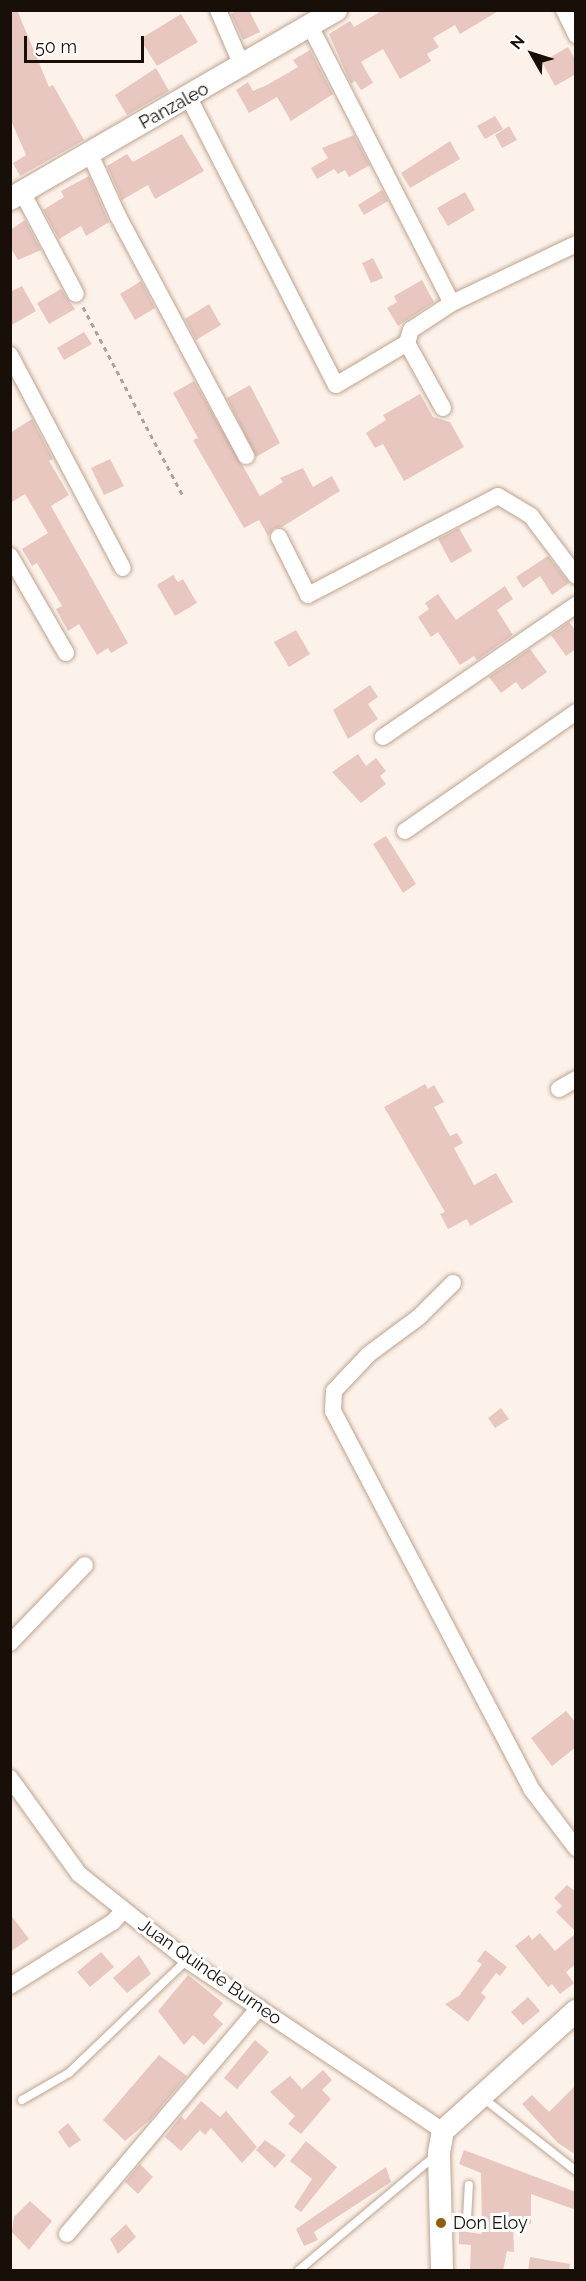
<!DOCTYPE html>
<html>
<head>
<meta charset="utf-8">
<style>
	body { margin:0 }
	#map { position:relative; width:586px; height:2281px; overflow:hidden; background:#fdf2ea; font-family:Raleway,sans-serif }
	div>[style] { position:absolute }
	[style*='--x'] { left:calc(var(--x)*1px); top:calc(var(--y)*1px); width:calc(var(--w)*1px); rotate:calc(var(--a)*1deg) }
	.building>* { inset:0; background:#e8c7c0 }
	.path>* { height:3px; margin-top:-1.5px; transform-origin:0; background:repeating-linear-gradient(90deg,#aca29a 0 4.5px,transparent 0 9px) }
	.roads { filter:drop-shadow(0 0 2px #bca490) drop-shadow(0 0 2px #bca490) }
	.lane>* { height:8px; margin:-4px; padding:0 4px; transform-origin:4px; border-radius:4px; background:#fff }
	.street>* { height:16px; margin:-8px; padding:0 8px; transform-origin:8px; border-radius:8px; background:#fff }
	.secondary>* { height:22px; margin:-11px; padding:0 11px; transform-origin:11px; border-radius:11px; background:#fff }
	.dots>* { width:16px; height:16px; translate:-50% -50%; box-sizing:border-box; border:3px solid #fff; border-radius:50% }
	span { translate:-50% -50%; white-space:nowrap; text-align:center; line-height:1.15; -webkit-text-stroke:6px #fff; paint-order:stroke }
	.street-label { font-size:18px; color:#180f08 }
	.poi-label { font-size:18px; color:#180f08 }
	.left { translate:0 -50%; text-align:left }
	.frame { position:absolute; inset:0; border:12px solid #180f08; pointer-events:none }
	.north { position:absolute; left:502px; top:24px; width:60px; height:60px; -webkit-text-stroke:4px #fff; paint-order:stroke; rotate:309deg; font-size:16px; font-weight:700; line-height:24px; text-align:center; color:#180f08 }
	.north::after { content:''; display:block; margin:auto; width:21px; height:27px; background:#180f08; clip-path:polygon(50% 0,100% 100%,50% 72%,0 100%) }
	.scale { position:absolute; left:24px; top:36px; width:120px; height:27px; box-sizing:border-box; border:3px solid #180f08; border-top:0; padding-left:8px; font-size:18px; line-height:21px; white-space:nowrap; color:#180f08; -webkit-text-stroke:4px #fff; paint-order:stroke }
</style>
</head>
<body>
<div id="map">
	<div class="building">
		<div style="clip-path:polygon(10px 10px,17px 10px,49px 87px,53px 85px,84px 140px,20px 176px,13px 163px,26px 155px,10px 118px)"></div>
		<div style="clip-path:polygon(238px 10px,249px 10px,260px 32px,243px 40px,231px 14px)"></div>
		<div style="clip-path:polygon(383px 10px,500px 10px,460px 34px,455px 25px,433px 38px,439px 47px,427px 54px,431px 61px,400px 79px,383px 49px,361px 62px,373px 83px,361px 90px,355px 81px,351px 84px,329px 34px,350px 21px,354px 27px)"></div>
		<div style="clip-path:polygon(181px 14px,198px 42px,157px 66px,140px 39px)"></div>
		<div style="clip-path:polygon(568px 47px,576px 61px,576px 74px,555px 86px,542px 62px)"></div>
		<div style="clip-path:polygon(310px 50px,333px 94px,291px 121px,277px 97px,249px 113px,236px 90px,248px 82px,253px 91px,267px 85px,298px 67px,293px 60px)"></div>
		<div style="clip-path:polygon(156px 68px,169px 91px,127px 115px,115px 95px)"></div>
		<div style="clip-path:polygon(495px 116px,503px 129px,485px 139px,477px 126px)"></div>
		<div style="clip-path:polygon(509px 126px,517px 140px,502px 148px,495px 135px)"></div>
		<div style="clip-path:polygon(182px 134px,204px 171px,155px 199px,148px 185px,122px 200px,107px 166px,127px 154px,133px 162px)"></div>
		<div style="clip-path:polygon(354px 135px,370px 165px,349px 177px,345px 170px,338px 174px,334px 169px,317px 179px,311px 168px,328px 158px,322px 148px)"></div>
		<div style="clip-path:polygon(450px 141px,460px 159px,410px 188px,401px 173px)"></div>
		<div style="clip-path:polygon(89px 176px,109px 222px,86px 236px,81px 226px,59px 239px,43px 210px,64px 197px,61px 191px)"></div>
		<div style="clip-path:polygon(382px 190px,388px 201px,364px 215px,358px 205px)"></div>
		<div style="clip-path:polygon(465px 192px,475px 210px,448px 226px,437px 208px)"></div>
		<div style="clip-path:polygon(25px 220px,41px 250px,18px 260px,10px 247px,10px 230px)"></div>
		<div style="clip-path:polygon(373px 258px,383px 278px,371px 283px,362px 263px)"></div>
		<div style="clip-path:polygon(422px 280px,434px 302px,398px 326px,387px 308px,397px 302px,394px 296px)"></div>
		<div style="clip-path:polygon(141px 281px,155px 308px,135px 320px,120px 294px)"></div>
		<div style="clip-path:polygon(22px 286px,36px 311px,10px 326px,10px 292px)"></div>
		<div style="clip-path:polygon(61px 289px,75px 309px,49px 324px,37px 303px)"></div>
		<div style="clip-path:polygon(209px 304px,221px 325px,196px 340px,185px 319px)"></div>
		<div style="clip-path:polygon(84px 332px,92px 344px,64px 360px,57px 348px)"></div>
		<div style="clip-path:polygon(194px 381px,260px 496px,283px 482px,280px 478px,303px 468px,313px 487px,332px 476px,340px 491px,282px 527px,274px 528px,268px 536px,259px 520px,244px 528px,193px 440px,198px 438px,173px 393px)"></div>
		<div style="clip-path:polygon(250px 385px,280px 443px,256px 457px,227px 398px)"></div>
		<div style="clip-path:polygon(420px 394px,433px 417px,450px 422px,464px 447px,404px 481px,383px 444px,375px 448px,366px 433px,386px 420px,383px 415px)"></div>
		<div style="clip-path:polygon(32px 419px,53px 459px,49px 461px,69px 495px,51px 506px,128px 643px,111px 653px,108px 648px,97px 655px,79px 624px,68px 631px,56px 609px,62px 606px,37px 563px,32px 566px,22px 549px,48px 533px,25px 494px,10px 503px,10px 433px)"></div>
		<div style="clip-path:polygon(110px 459px,124px 486px,104px 495px,91px 468px)"></div>
		<div style="clip-path:polygon(459px 528px,472px 551px,451px 563px,438px 539px)"></div>
		<div style="clip-path:polygon(548px 556px,569px 583px,552px 595px,540px 576px,523px 588px,516px 577px)"></div>
		<div style="clip-path:polygon(173px 575px,178px 582px,183px 579px,197px 603px,175px 616px,157px 585px)"></div>
		<div style="clip-path:polygon(505px 586px,513px 599px,497px 610px,513px 635px,477px 660px,474px 656px,460px 665px,438px 632px,431px 637px,418px 617px,429px 609px,425px 603px,438px 594px,456px 620px)"></div>
		<div style="clip-path:polygon(569px 622px,576px 631px,576px 649px,566px 656px,551px 635px)"></div>
		<div style="clip-path:polygon(296px 630px,310px 654px,289px 667px,274px 642px)"></div>
		<div style="clip-path:polygon(530px 649px,547px 672px,522px 690px,516px 682px,501px 693px,489px 677px)"></div>
		<div style="clip-path:polygon(370px 685px,378px 697px,368px 704px,378px 719px,348px 739px,333px 710px)"></div>
		<div style="clip-path:polygon(358px 754px,366px 766px,376px 758px,386px 771px,380px 776px,386px 784px,361px 803px,332px 772px)"></div>
		<div style="clip-path:polygon(386px 836px,416px 884px,403px 893px,373px 844px)"></div>
		<div style="clip-path:polygon(425px 1084px,428px 1089px,434px 1085px,444px 1102px,434px 1107px,450px 1136px,457px 1133px,463px 1143px,454px 1148px,474px 1185px,496px 1173px,513px 1202px,470px 1226px,467px 1219px,448px 1229px,440px 1214px,445px 1212px,384px 1107px)"></div>
		<div style="clip-path:polygon(501px 1408px,509px 1419px,495px 1428px,488px 1418px)"></div>
		<div style="clip-path:polygon(566px 1711px,576px 1723px,576px 1747px,552px 1766px,531px 1738px)"></div>
		<div style="clip-path:polygon(567px 1885px,576px 1892px,576px 1932px,556px 1912px,562px 1906px,554px 1898px)"></div>
		<div style="clip-path:polygon(10px 1914px,29px 1939px,10px 1952px)"></div>
		<div style="clip-path:polygon(540px 1933px,555px 1951px,576px 1933px,576px 1964px,566px 1972px,574px 1983px,560px 1994px,552px 1984px,548px 1987px,515px 1946px,529px 1935px,532px 1940px)"></div>
		<div style="clip-path:polygon(485px 1950px,507px 1967px,500px 1976px,496px 1973px,481px 1993px,486px 1997px,468px 2022px,445px 2004px,459px 1996px,482px 1964px,477px 1961px)"></div>
		<div style="clip-path:polygon(101px 1952px,114px 1967px,90px 1987px,77px 1972px)"></div>
		<div style="clip-path:polygon(139px 1955px,151px 1974px,127px 1993px,113px 1978px)"></div>
		<div style="clip-path:polygon(188px 1975px,223px 2003px,213px 2015px,223px 2024px,204px 2045px,193px 2035px,184px 2045px,158px 2011px)"></div>
		<div style="clip-path:polygon(528px 1997px,540px 2011px,523px 2025px,511px 2012px)"></div>
		<div style="clip-path:polygon(255px 2040px,269px 2052px,237px 2089px,224px 2078px)"></div>
		<div style="clip-path:polygon(159px 2055px,187px 2076px,151px 2119px,125px 2141px,103px 2120px)"></div>
		<div style="clip-path:polygon(323px 2070px,332px 2080px,322px 2090px,331px 2099px,301px 2134px,288px 2124px,295px 2116px,270px 2092px,290px 2076px,302px 2089px)"></div>
		<div style="clip-path:polygon(576px 2085px,576px 2155px,558px 2143px,522px 2104px,532px 2095px,549px 2112px)"></div>
		<div style="clip-path:polygon(201px 2101px,220px 2117px,226px 2111px,257px 2147px,242px 2163px,211px 2128px,205px 2135px,200px 2130px,181px 2151px,165px 2137px,181px 2116px,185px 2120px)"></div>
		<div style="clip-path:polygon(68px 2123px,81px 2140px,69px 2148px,58px 2132px)"></div>
		<div style="clip-path:polygon(265px 2140px,286px 2155px,275px 2168px,256px 2150px)"></div>
		<div style="clip-path:polygon(306px 2141px,337px 2167px,301px 2212px,294px 2207px,312px 2179px,290px 2161px)"></div>
		<div style="clip-path:polygon(464px 2150px,576px 2192px,576px 2210px,531px 2194px,531px 2224px,513px 2224px,514px 2252px,507px 2251px,503px 2271px,470px 2271px,471px 2245px,459px 2244px,459px 2231px,482px 2234px,481px 2173px,459px 2164px)"></div>
		<div style="clip-path:polygon(140px 2164px,153px 2177px,138px 2194px,125px 2182px)"></div>
		<div style="clip-path:polygon(386px 2167px,391px 2182px,314px 2232px,318px 2240px,304px 2246px,296px 2229px)"></div>
		<div style="clip-path:polygon(30px 2201px,52px 2221px,29px 2250px,12px 2232px,14px 2217px)"></div>
		<div style="clip-path:polygon(126px 2224px,136px 2237px,118px 2254px,110px 2239px)"></div>
		<div style="clip-path:polygon(530px 2257px,570px 2264px,569px 2271px,528px 2271px)"></div>
	</div>
	<div class="path">
		<div style="--x:83;--y:307;--w:214;--a:62.1"></div>
	</div>
	<div class="roads">
		<div class="lane">
			<div style="--x:482;--y:2097;--w:120;--a:38.2"></div>
			<div style="--x:22;--y:2100;--w:54;--a:-29.9"></div>
			<div style="--x:69;--y:2073;--w:163;--a:-43.8"></div>
			<div style="--x:441;--y:2227;--w:27;--a:-15"></div>
			<div style="--x:467;--y:2220;--w:35;--a:-87"></div>
			<div style="--x:299;--y:2270;--w:179;--a:-40"></div>
		</div>
		<div class="street">
			<div style="--x:218;--y:10;--w:63;--a:66.7"></div>
			<div style="--x:564;--y:10;--w:28;--a:64"></div>
			<div style="--x:310;--y:26;--w:311;--a:62.9"></div>
			<div style="--x:189;--y:98;--w:322;--a:62.9"></div>
			<div style="--x:336;--y:385;--w:82;--a:-30.6"></div>
			<div style="--x:90;--y:154;--w:68;--a:65.7"></div>
			<div style="--x:118;--y:216;--w:272;--a:61.9"></div>
			<div style="--x:22;--y:192;--w:115;--a:62.1"></div>
			<div style="--x:10;--y:355;--w:241;--a:62.1"></div>
			<div style="--x:443;--y:408;--w:74;--a:-119"></div>
			<div style="--x:407;--y:343;--w:14;--a:-73"></div>
			<div style="--x:411;--y:330;--w:49;--a:-33.4"></div>
			<div style="--x:452;--y:303;--w:137;--a:-25.4"></div>
			<div style="--x:279;--y:537;--w:65;--a:63.4"></div>
			<div style="--x:308;--y:595;--w:214;--a:-27.5"></div>
			<div style="--x:498;--y:496;--w:39;--a:31"></div>
			<div style="--x:531;--y:516;--w:75;--a:53.1"></div>
			<div style="--x:10;--y:556;--w:112;--a:60"></div>
			<div style="--x:383;--y:737;--w:234;--a:-34.4"></div>
			<div style="--x:405;--y:831;--w:208;--a:-34.8"></div>
			<div style="--x:559;--y:1089;--w:20;--a:-30"></div>
			<div style="--x:453;--y:1283;--w:48;--a:135"></div>
			<div style="--x:419;--y:1317;--w:62;--a:143.5"></div>
			<div style="--x:369;--y:1354;--w:51;--a:133.4"></div>
			<div style="--x:334;--y:1391;--w:20;--a:93"></div>
			<div style="--x:333;--y:1411;--w:428;--a:62.3"></div>
			<div style="--x:532;--y:1790;--w:73;--a:52.8"></div>
			<div style="--x:10;--y:1643;--w:108;--a:-46.1"></div>
			<div style="--x:10;--y:1778;--w:118;--a:54.3"></div>
			<div style="--x:79;--y:1874;--w:138;--a:38.5"></div>
			<div style="--x:187;--y:1960;--w:308;--a:33.7"></div>
			<div style="--x:10;--y:1986;--w:121;--a:-31.9"></div>
			<div style="--x:113;--y:1922;--w:15;--a:-48"></div>
			<div style="--x:67;--y:2234;--w:297;--a:-49.7"></div>
		</div>
		<div class="secondary">
			<div style="--x:10;--y:199;--w:377;--a:-30.1"></div>
			<div style="--x:442;--y:2270;--w:117;--a:-91.5"></div>
			<div style="--x:439;--y:2153;--w:22;--a:-80"></div>
			<div style="--x:443;--y:2131;--w:179;--a:-42.1"></div>
		</div>
	</div>
	<div class="dots">
		<div style="left:441px;top:2223px;background:#8f5d0a"></div>
	</div>
	<div class="street-label">
		<span style="left:174px;top:106px;rotate:-29deg">Panzaleo</span>
		<span style="left:210px;top:1972px;rotate:35deg">Juan Quinde Burneo</span>
	</div>
	<div class="poi-label">
		<span class="left" style="left:453px;top:2223px">Don Eloy</span>
	</div>
	<div class="frame"></div>
	<div class="north">N</div>
	<div class="scale">50 m</div>
</div>
</body>
</html>
